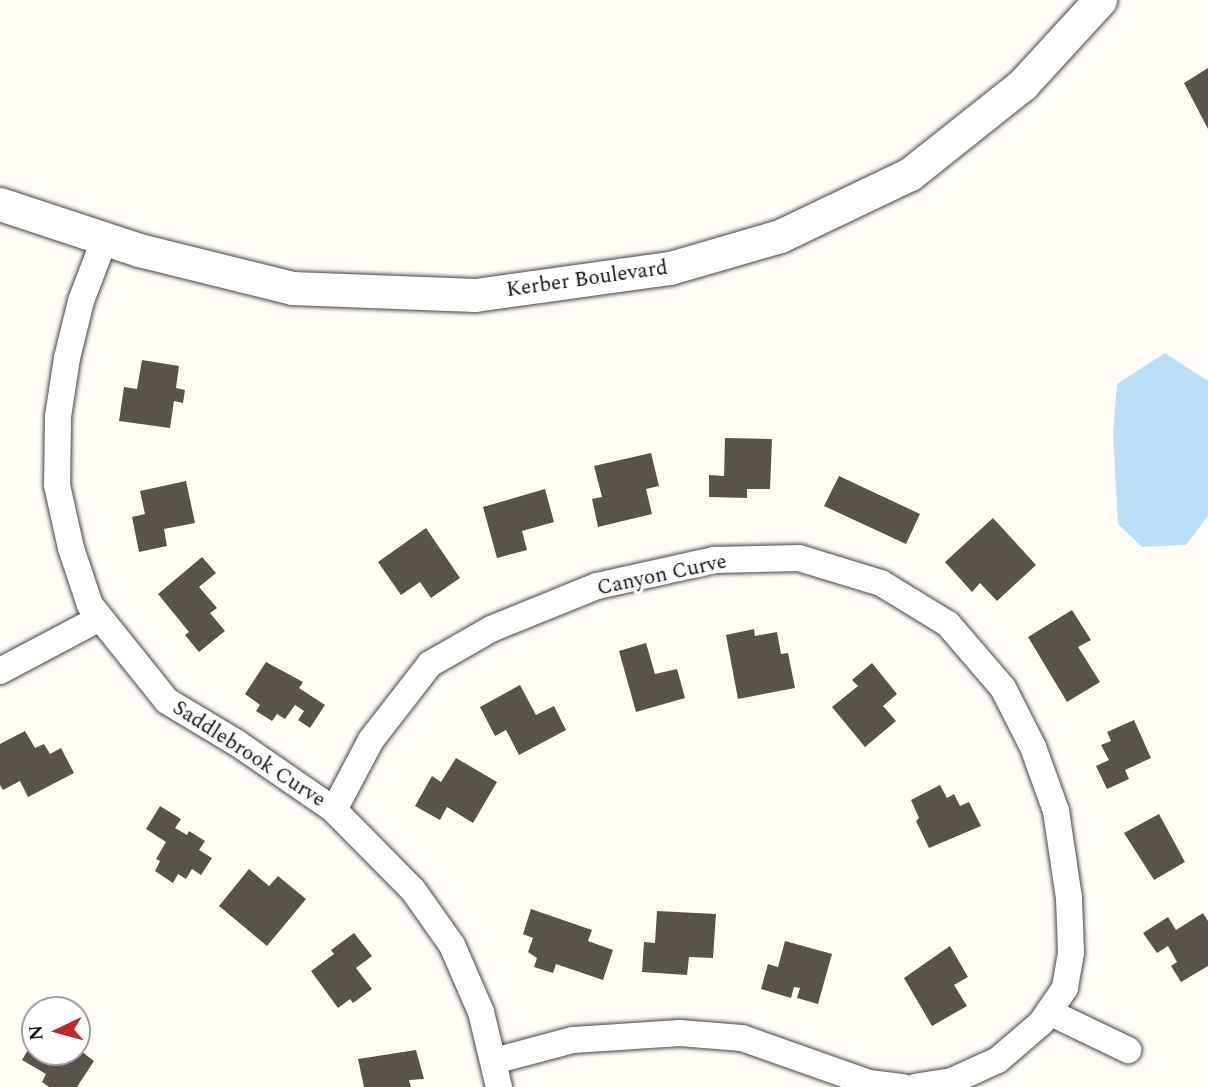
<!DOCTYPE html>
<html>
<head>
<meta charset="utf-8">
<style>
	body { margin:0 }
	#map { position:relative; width:1208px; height:1087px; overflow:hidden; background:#fffdf5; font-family:Spectral,serif }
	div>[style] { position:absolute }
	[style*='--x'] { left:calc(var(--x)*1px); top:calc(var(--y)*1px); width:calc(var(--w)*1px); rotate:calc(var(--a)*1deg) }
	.water>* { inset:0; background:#b9e0f7 }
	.building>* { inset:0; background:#5a524d }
	.roads { filter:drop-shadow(0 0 2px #444) drop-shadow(0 0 2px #444) }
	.minor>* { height:26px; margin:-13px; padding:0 13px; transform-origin:13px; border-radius:13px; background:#fff }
	.tertiary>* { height:33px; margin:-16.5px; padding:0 16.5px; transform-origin:16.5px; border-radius:16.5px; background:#fff }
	span { translate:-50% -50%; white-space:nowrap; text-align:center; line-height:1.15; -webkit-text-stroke:7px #fff; paint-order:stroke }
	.street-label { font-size:21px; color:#111 }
	.north { position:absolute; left:21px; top:996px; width:70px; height:70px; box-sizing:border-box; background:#fff; border:2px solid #a0a0a0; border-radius:50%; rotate:265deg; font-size:19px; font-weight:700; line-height:28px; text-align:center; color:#111 }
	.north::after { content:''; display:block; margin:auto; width:24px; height:32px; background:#c4262e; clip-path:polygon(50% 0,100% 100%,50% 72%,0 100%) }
</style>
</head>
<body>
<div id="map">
	<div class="water">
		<div style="clip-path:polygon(1165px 353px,1208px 381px,1208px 516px,1186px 545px,1142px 547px,1118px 524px,1113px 433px,1117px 384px)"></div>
	</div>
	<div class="building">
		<div style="clip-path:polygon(1208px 68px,1208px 129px,1184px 83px)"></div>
		<div style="clip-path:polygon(142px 360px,179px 366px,176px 388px,185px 390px,183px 403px,174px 401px,170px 428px,119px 421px,124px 387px,137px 389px)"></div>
		<div style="clip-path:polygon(725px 438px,772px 439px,770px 489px,747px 489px,747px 498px,709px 497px,709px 475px,724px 476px)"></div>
		<div style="clip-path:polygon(651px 453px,659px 486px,646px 489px,652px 514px,598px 527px,592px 499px,602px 497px,594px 466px)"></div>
		<div style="clip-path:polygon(839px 476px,920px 514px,906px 544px,824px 506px)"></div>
		<div style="clip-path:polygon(186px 481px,195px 523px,164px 529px,167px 546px,139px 552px,132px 517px,145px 514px,140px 491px)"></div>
		<div style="clip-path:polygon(545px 489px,554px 522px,522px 531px,527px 550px,497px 558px,483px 507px)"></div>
		<div style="clip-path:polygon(993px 518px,1036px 565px,997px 601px,980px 583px,972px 592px,945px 562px)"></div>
		<div style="clip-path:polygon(426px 528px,460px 578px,431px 598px,420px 582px,401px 595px,378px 562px)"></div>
		<div style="clip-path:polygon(202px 557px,216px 573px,199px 587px,217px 608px,210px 613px,225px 631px,199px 652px,185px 635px,189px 632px,158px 594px)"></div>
		<div style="clip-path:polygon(1072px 610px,1091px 640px,1078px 647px,1100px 682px,1067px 702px,1028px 637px)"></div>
		<div style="clip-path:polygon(754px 629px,755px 636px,777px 632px,781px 654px,788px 653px,795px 688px,738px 699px,726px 635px)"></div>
		<div style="clip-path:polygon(646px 643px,655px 674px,677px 669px,685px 698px,636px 712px,619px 651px)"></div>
		<div style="clip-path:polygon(266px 662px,303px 682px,299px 688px,325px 705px,310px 728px,298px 720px,304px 711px,295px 705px,285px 719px,277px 714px,272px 721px,256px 711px,260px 705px,245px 694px)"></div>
		<div style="clip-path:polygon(872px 663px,897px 694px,883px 706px,896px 721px,865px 747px,832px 707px,858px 686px,852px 680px)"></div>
		<div style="clip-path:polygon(520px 685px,536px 715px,554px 706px,566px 730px,519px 755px,506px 730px,495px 736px,480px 707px)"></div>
		<div style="clip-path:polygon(1134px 720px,1151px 758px,1125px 770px,1129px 779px,1107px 789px,1096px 766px,1109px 760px,1101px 745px,1111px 741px,1107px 732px)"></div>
		<div style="clip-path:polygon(25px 731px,35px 748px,44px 744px,50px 754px,61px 748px,74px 773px,28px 797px,20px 781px,3px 790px,0 785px,0 744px)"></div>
		<div style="clip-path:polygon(456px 758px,497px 782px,473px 823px,447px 807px,440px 820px,415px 806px,432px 776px,441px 782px)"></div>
		<div style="clip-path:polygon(940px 785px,947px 798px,954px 794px,960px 806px,969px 802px,981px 826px,929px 848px,916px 821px,919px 818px,911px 800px)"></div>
		<div style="clip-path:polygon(160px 806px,181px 819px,175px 828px,187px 835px,189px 831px,205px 841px,199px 850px,212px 858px,201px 875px,192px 869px,186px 879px,178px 874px,173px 883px,155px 871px,160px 861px,156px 859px,166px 842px,146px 829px)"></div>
		<div style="clip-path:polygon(1159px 814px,1185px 862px,1154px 880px,1124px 833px)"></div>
		<div style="clip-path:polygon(249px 869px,269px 886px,278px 876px,306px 899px,267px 946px,219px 906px)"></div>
		<div style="clip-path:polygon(531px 909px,592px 930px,588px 941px,613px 950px,603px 980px,556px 964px,553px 973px,534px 967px,537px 958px,528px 952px,533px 938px,523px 934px)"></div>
		<div style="clip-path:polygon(657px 911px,716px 914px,713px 958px,689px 957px,687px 975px,642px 972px,644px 942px,655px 943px)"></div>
		<div style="clip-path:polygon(1203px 913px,1208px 921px,1208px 966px,1181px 982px,1171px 966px,1177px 962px,1168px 946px,1157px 953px,1143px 933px,1168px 917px,1176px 930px)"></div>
		<div style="clip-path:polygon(354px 933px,372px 956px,356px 968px,372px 989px,353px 1003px,350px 999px,338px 1008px,311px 971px,334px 954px,331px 950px)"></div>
		<div style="clip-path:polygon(785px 941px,832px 954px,818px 1004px,797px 998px,800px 988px,794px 987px,791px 998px,761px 989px,768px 964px,778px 967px)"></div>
		<div style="clip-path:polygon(950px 946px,968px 977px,954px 985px,967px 1006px,932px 1026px,904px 978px)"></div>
		<div style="clip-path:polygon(35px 1038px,35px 1052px,77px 1052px,77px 1048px,94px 1061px,77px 1087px,49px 1087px,42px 1082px,46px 1074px,22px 1060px)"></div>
		<div style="clip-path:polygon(416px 1050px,424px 1079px,409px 1080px,411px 1087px,364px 1087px,358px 1059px)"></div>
	</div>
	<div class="roads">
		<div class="minor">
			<div style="--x:105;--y:238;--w:67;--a:110.9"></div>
			<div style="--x:81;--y:301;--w:59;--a:103.8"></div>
			<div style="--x:67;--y:358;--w:60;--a:98.7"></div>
			<div style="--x:58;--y:417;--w:68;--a:90.8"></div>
			<div style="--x:57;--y:485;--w:65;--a:77.5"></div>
			<div style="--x:71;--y:548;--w:60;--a:71.6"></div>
			<div style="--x:90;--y:605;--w:123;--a:51.3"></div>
			<div style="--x:167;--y:701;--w:82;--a:31"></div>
			<div style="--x:237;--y:743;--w:118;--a:34.6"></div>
			<div style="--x:334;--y:810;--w:112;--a:45.4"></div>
			<div style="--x:413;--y:890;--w:67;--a:54.7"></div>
			<div style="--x:452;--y:945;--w:73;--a:66.6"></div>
			<div style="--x:481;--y:1012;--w:77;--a:76.5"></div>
			<div style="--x:0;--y:671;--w:113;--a:-27.9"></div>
			<div style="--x:334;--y:810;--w:79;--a:-62.1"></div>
			<div style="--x:371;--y:740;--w:96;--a:-52.2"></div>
			<div style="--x:430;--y:664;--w:70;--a:-29.8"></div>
			<div style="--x:491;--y:629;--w:114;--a:-22.1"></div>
			<div style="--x:597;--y:586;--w:120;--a:-12.5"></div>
			<div style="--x:714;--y:560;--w:85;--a:-1.3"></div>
			<div style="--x:799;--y:558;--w:86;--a:17"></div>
			<div style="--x:881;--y:583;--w:79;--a:31.5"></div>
			<div style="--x:948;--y:624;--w:84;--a:49.3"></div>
			<div style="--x:1003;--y:688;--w:66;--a:63"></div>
			<div style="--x:1033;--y:747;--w:68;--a:70.2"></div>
			<div style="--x:1056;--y:811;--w:88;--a:81.5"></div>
			<div style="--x:1069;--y:898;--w:55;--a:87.9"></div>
			<div style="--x:1071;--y:953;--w:36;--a:100"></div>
			<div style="--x:1065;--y:988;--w:42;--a:124.4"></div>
			<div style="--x:1041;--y:1023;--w:57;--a:139.3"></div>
			<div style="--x:998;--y:1060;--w:51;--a:155.5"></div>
			<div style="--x:952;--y:1081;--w:37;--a:171"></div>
			<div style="--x:1049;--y:1012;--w:88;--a:25.7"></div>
			<div style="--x:494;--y:1061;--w:82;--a:-14.9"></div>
			<div style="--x:573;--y:1040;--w:107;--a:-3.7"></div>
			<div style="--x:680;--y:1033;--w:62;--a:4.6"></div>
			<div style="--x:742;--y:1038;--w:135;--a:19.5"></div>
			<div style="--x:869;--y:1083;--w:34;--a:7"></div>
		</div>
		<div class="tertiary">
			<div style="--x:0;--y:204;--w:146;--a:18.3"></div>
			<div style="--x:139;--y:250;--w:158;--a:13.9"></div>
			<div style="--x:292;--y:288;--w:183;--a:2.2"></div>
			<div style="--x:475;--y:295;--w:197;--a:-7.9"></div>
			<div style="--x:670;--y:268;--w:115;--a:-16.2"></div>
			<div style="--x:780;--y:236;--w:144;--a:-25.5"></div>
			<div style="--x:910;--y:174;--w:144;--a:-38.5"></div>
			<div style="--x:1023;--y:84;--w:114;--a:-47.5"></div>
		</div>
	</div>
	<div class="street-label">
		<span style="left:587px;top:279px;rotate:-8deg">Kerber Boulevard</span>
		<span style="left:662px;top:575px;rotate:-12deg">Canyon Curve</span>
		<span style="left:249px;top:754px;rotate:33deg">Saddlebrook Curve</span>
	</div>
	<div class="north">N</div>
</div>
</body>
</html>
